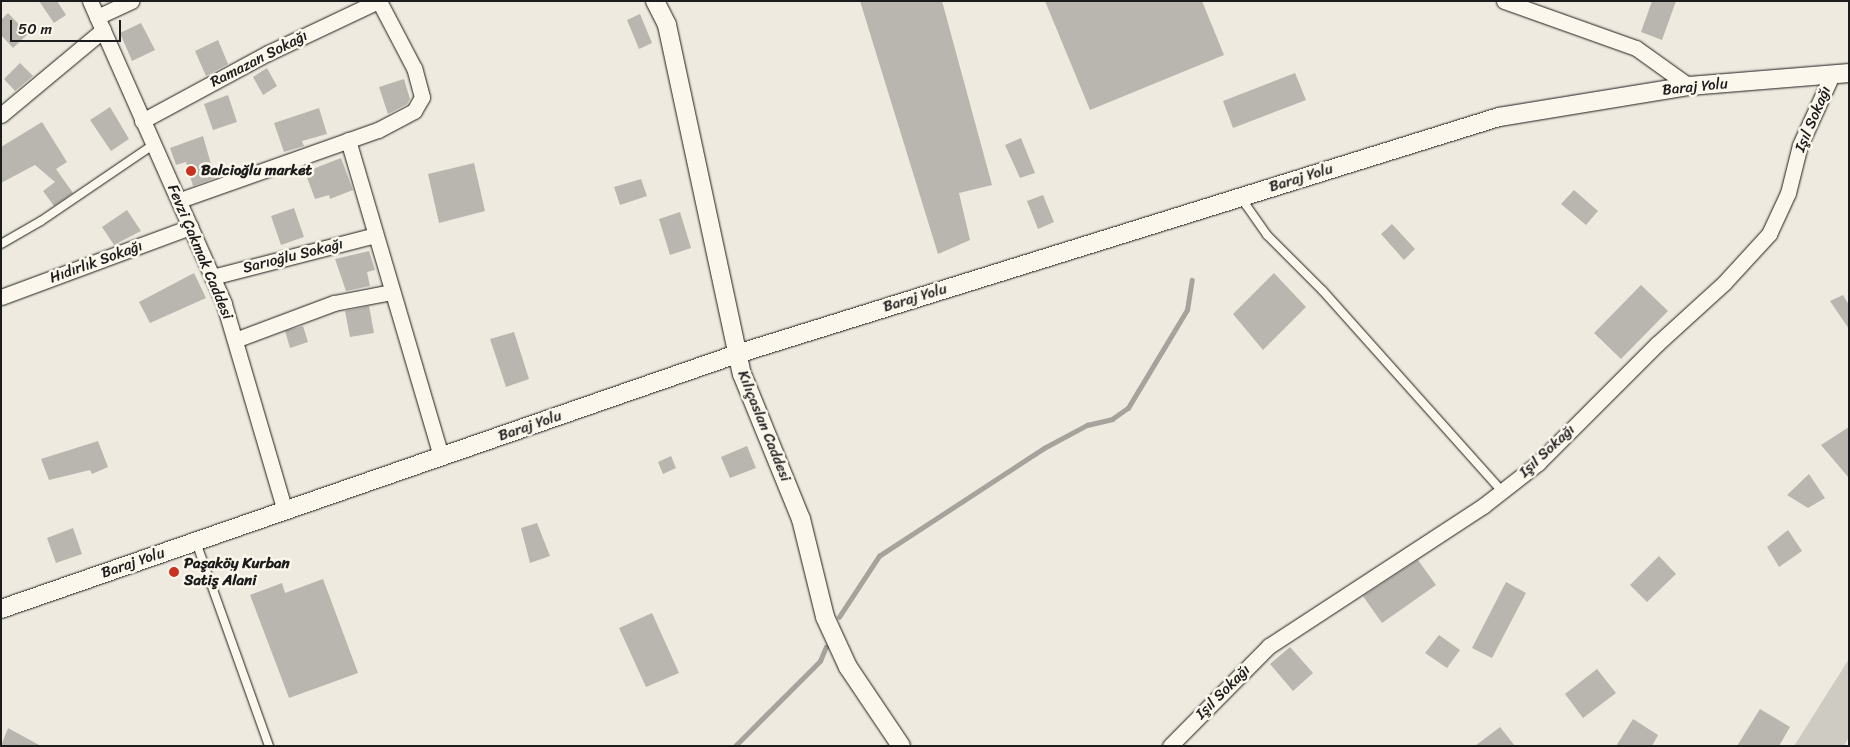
<!DOCTYPE html>
<html>
<head>
<meta charset="utf-8">
<style>
	body { margin:0 }
	#map { position:relative; width:1850px; height:747px; overflow:hidden; background:#eeeadf; font-family:Sriracha,sans-serif }
	div>[style] { position:absolute }
	[style*='--x'] { left:calc(var(--x)*1px); top:calc(var(--y)*1px); width:calc(var(--w)*1px); rotate:calc(var(--a)*1deg) }
	.green>* { inset:0; background:#ceccc2 }
	.stream>* { height:4.5px; margin:-2.25px; padding:0 2.25px; transform-origin:2.25px; border-radius:2.25px; background:#a6a39d }
	.building>* { inset:0; background:#b9b6af }
	.roads { filter:drop-shadow(0 0 1px #1c1c1c) drop-shadow(0 0 1px #1c1c1c) }
	.service>* { height:8px; margin:-4px; padding:0 4px; transform-origin:4px; border-radius:4px; background:#fbf7ec }
	.minor>* { height:15px; margin:-7.5px; padding:0 7.5px; transform-origin:7.5px; border-radius:7.5px; background:#fbf7ec }
	.tertiary>* { height:18px; margin:-9px; padding:0 9px; transform-origin:9px; border-radius:9px; background:#fbf7ec }
	.dots>* { width:14px; height:14px; translate:-50% -50%; box-sizing:border-box; border:2px solid #fbf7ec; border-radius:50% }
	span { translate:-50% -50%; white-space:nowrap; text-align:center; line-height:1.15; -webkit-text-stroke:5px #fbf7ec; paint-order:stroke }
	.street-label { font-size:15px; color:#1c1c1c }
	.poi-label { font-size:15px; color:#1c1c1c; font-weight:700 }
	.left { translate:0 -50%; text-align:left }
	.frame { position:absolute; inset:0; border:2px solid #1c1c1c; pointer-events:none }
	.scale { position:absolute; left:10px; top:20px; width:111px; height:22px; box-sizing:border-box; border:2px solid #1c1c1c; border-top:0; padding-left:6px; font-size:15px; line-height:18px; white-space:nowrap; color:#1c1c1c; -webkit-text-stroke:4px #fbf7ec; paint-order:stroke }
</style>
</head>
<body>
<div id="map">
	<div class="green">
		<div style="clip-path:polygon(1849px 659px,1849px 737px,1844px 746px,1794px 746px)"></div>
	</div>
	<div class="stream">
		<div style="--x:839;--y:617;--w:73;--a:-56.7"></div>
		<div style="--x:879;--y:556;--w:197;--a:-33.2"></div>
		<div style="--x:1044;--y:448;--w:49;--a:-28.1"></div>
		<div style="--x:1087;--y:425;--w:26;--a:-13"></div>
		<div style="--x:1112;--y:419;--w:19;--a:-35"></div>
		<div style="--x:1128;--y:408;--w:114;--a:-59"></div>
		<div style="--x:1187;--y:310;--w:30;--a:-81"></div>
		<div style="--x:735;--y:746;--w:120;--a:-45"></div>
		<div style="--x:820;--y:661;--w:15;--a:-67"></div>
	</div>
	<div class="building">
		<div style="clip-path:polygon(39px 1px,57px 1px,66px 15px,54px 23px)"></div>
		<div style="clip-path:polygon(860px 1px,942px 1px,992px 185px,959px 193px,970px 240px,938px 254px)"></div>
		<div style="clip-path:polygon(1045px 1px,1202px 1px,1224px 55px,1090px 110px)"></div>
		<div style="clip-path:polygon(1652px 1px,1676px 1px,1662px 40px,1641px 32px)"></div>
		<div style="clip-path:polygon(8px 13px,28px 34px,13px 48px,1px 35px,1px 20px)"></div>
		<div style="clip-path:polygon(640px 14px,652px 43px,639px 49px,627px 20px)"></div>
		<div style="clip-path:polygon(141px 23px,155px 50px,132px 61px,120px 33px)"></div>
		<div style="clip-path:polygon(218px 40px,228px 64px,206px 76px,195px 51px)"></div>
		<div style="clip-path:polygon(20px 63px,33px 76px,15px 91px,4px 79px)"></div>
		<div style="clip-path:polygon(267px 68px,277px 86px,263px 95px,253px 77px)"></div>
		<div style="clip-path:polygon(1295px 73px,1306px 100px,1233px 128px,1223px 101px)"></div>
		<div style="clip-path:polygon(404px 79px,410px 99px,407px 104px,388px 114px,379px 87px)"></div>
		<div style="clip-path:polygon(228px 95px,237px 122px,213px 130px,204px 104px)"></div>
		<div style="clip-path:polygon(110px 107px,129px 139px,111px 151px,90px 120px)"></div>
		<div style="clip-path:polygon(319px 108px,327px 134px,302px 141px,304px 146px,284px 152px,274px 123px)"></div>
		<div style="clip-path:polygon(42px 122px,67px 162px,56px 169px,73px 193px,54px 206px,43px 191px,55px 182px,35px 165px,1px 183px,1px 147px)"></div>
		<div style="clip-path:polygon(203px 136px,215px 178px,193px 186px,186px 162px,176px 165px,170px 148px)"></div>
		<div style="clip-path:polygon(1021px 138px,1035px 173px,1020px 178px,1005px 145px)"></div>
		<div style="clip-path:polygon(341px 158px,353px 190px,330px 199px,329px 195px,315px 199px,305px 172px)"></div>
		<div style="clip-path:polygon(474px 163px,485px 211px,439px 223px,428px 174px)"></div>
		<div style="clip-path:polygon(641px 179px,647px 196px,620px 205px,614px 187px)"></div>
		<div style="clip-path:polygon(1574px 190px,1598px 211px,1586px 225px,1561px 204px)"></div>
		<div style="clip-path:polygon(1043px 195px,1054px 222px,1038px 229px,1027px 201px)"></div>
		<div style="clip-path:polygon(294px 208px,304px 237px,281px 245px,271px 216px)"></div>
		<div style="clip-path:polygon(127px 210px,141px 231px,114px 245px,102px 227px)"></div>
		<div style="clip-path:polygon(680px 212px,691px 248px,670px 255px,659px 219px)"></div>
		<div style="clip-path:polygon(1392px 224px,1415px 249px,1404px 260px,1381px 234px)"></div>
		<div style="clip-path:polygon(369px 251px,375px 270px,367px 272px,370px 286px,346px 291px,335px 259px)"></div>
		<div style="clip-path:polygon(194px 273px,206px 298px,150px 323px,139px 302px)"></div>
		<div style="clip-path:polygon(1274px 273px,1306px 307px,1263px 350px,1233px 314px)"></div>
		<div style="clip-path:polygon(1641px 285px,1668px 311px,1621px 359px,1594px 333px)"></div>
		<div style="clip-path:polygon(1843px 295px,1849px 305px,1849px 329px,1830px 301px)"></div>
		<div style="clip-path:polygon(369px 306px,374px 333px,350px 337px,345px 311px)"></div>
		<div style="clip-path:polygon(303px 326px,308px 342px,290px 348px,285px 331px)"></div>
		<div style="clip-path:polygon(514px 332px,529px 379px,506px 387px,490px 339px)"></div>
		<div style="clip-path:polygon(1849px 427px,1849px 478px,1821px 445px)"></div>
		<div style="clip-path:polygon(98px 441px,108px 467px,92px 474px,90px 470px,49px 480px,41px 459px)"></div>
		<div style="clip-path:polygon(747px 446px,756px 468px,730px 478px,721px 457px)"></div>
		<div style="clip-path:polygon(671px 456px,676px 468px,663px 474px,658px 462px)"></div>
		<div style="clip-path:polygon(1809px 474px,1825px 498px,1808px 508px,1787px 495px)"></div>
		<div style="clip-path:polygon(537px 523px,550px 556px,530px 563px,521px 528px)"></div>
		<div style="clip-path:polygon(73px 528px,82px 554px,56px 563px,47px 538px)"></div>
		<div style="clip-path:polygon(1788px 530px,1802px 551px,1779px 567px,1767px 547px)"></div>
		<div style="clip-path:polygon(1659px 556px,1676px 574px,1647px 602px,1630px 585px)"></div>
		<div style="clip-path:polygon(1418px 560px,1436px 585px,1382px 623px,1363px 596px)"></div>
		<div style="clip-path:polygon(323px 579px,358px 673px,289px 698px,250px 595px,282px 583px,285px 593px)"></div>
		<div style="clip-path:polygon(1506px 582px,1526px 593px,1492px 658px,1472px 648px)"></div>
		<div style="clip-path:polygon(652px 613px,679px 673px,646px 687px,619px 628px)"></div>
		<div style="clip-path:polygon(1439px 635px,1460px 650px,1447px 668px,1425px 653px)"></div>
		<div style="clip-path:polygon(1290px 647px,1313px 673px,1293px 691px,1270px 664px)"></div>
		<div style="clip-path:polygon(1597px 669px,1616px 693px,1583px 718px,1565px 694px)"></div>
		<div style="clip-path:polygon(1760px 709px,1790px 727px,1779px 746px,1737px 746px)"></div>
		<div style="clip-path:polygon(1633px 719px,1658px 735px,1652px 746px,1616px 746px)"></div>
		<div style="clip-path:polygon(1500px 727px,1515px 746px,1475px 746px)"></div>
		<div style="clip-path:polygon(8px 728px,41px 746px,1px 746px)"></div>
	</div>
	<div class="roads">
		<div class="service">
			<div style="--x:1244;--y:196;--w:9;--a:77"></div>
			<div style="--x:1246;--y:205;--w:37;--a:55"></div>
			<div style="--x:1267;--y:235;--w:79;--a:45"></div>
			<div style="--x:1323;--y:291;--w:268;--a:48.2"></div>
			<div style="--x:1;--y:244;--w:46;--a:-29.9"></div>
			<div style="--x:41;--y:221;--w:135;--a:-34.2"></div>
			<div style="--x:196;--y:542;--w:217;--a:70.3"></div>
		</div>
		<div class="minor">
			<div style="--x:90;--y:1;--w:331;--a:66.1"></div>
			<div style="--x:224;--y:304;--w:216;--a:73.6"></div>
			<div style="--x:1504;--y:1;--w:140;--a:19.6"></div>
			<div style="--x:1636;--y:48;--w:65;--a:35.6"></div>
			<div style="--x:97;--y:17;--w:38;--a:-25"></div>
			<div style="--x:1;--y:115;--w:133;--a:-39.8"></div>
			<div style="--x:142;--y:121;--w:143;--a:-28.4"></div>
			<div style="--x:268;--y:53;--w:122;--a:-25.3"></div>
			<div style="--x:348;--y:140;--w:330;--a:73.6"></div>
			<div style="--x:180;--y:200;--w:210;--a:-19.5"></div>
			<div style="--x:378;--y:130;--w:41;--a:-27.8"></div>
			<div style="--x:414;--y:111;--w:16;--a:-60"></div>
			<div style="--x:422;--y:97;--w:30;--a:-105"></div>
			<div style="--x:414;--y:68;--w:76;--a:-117.6"></div>
			<div style="--x:212;--y:277;--w:168;--a:-14.4"></div>
			<div style="--x:1;--y:297;--w:202;--a:-20.3"></div>
			<div style="--x:235;--y:340;--w:106;--a:-20.5"></div>
			<div style="--x:334;--y:303;--w:58;--a:-10.9"></div>
			<div style="--x:1170;--y:746;--w:141;--a:-45.3"></div>
			<div style="--x:1269;--y:646;--w:256;--a:-33.2"></div>
			<div style="--x:1483;--y:506;--w:70;--a:-38"></div>
			<div style="--x:1538;--y:463;--w:168;--a:-45"></div>
			<div style="--x:1657;--y:344;--w:91;--a:-42.3"></div>
			<div style="--x:1724;--y:283;--w:67;--a:-47.4"></div>
			<div style="--x:1769;--y:234;--w:45;--a:-65.1"></div>
			<div style="--x:1788;--y:193;--w:49;--a:-76"></div>
			<div style="--x:1800;--y:145;--w:75;--a:-65.5"></div>
		</div>
		<div class="tertiary">
			<div style="--x:655;--y:1;--w:27;--a:63"></div>
			<div style="--x:667;--y:25;--w:357;--a:77.9"></div>
			<div style="--x:742;--y:374;--w:157;--a:67.9"></div>
			<div style="--x:801;--y:519;--w:101;--a:76.2"></div>
			<div style="--x:825;--y:617;--w:55;--a:65.3"></div>
			<div style="--x:848;--y:667;--w:95;--a:56.1"></div>
			<div style="--x:1;--y:609;--w:779;--a:-19.11"></div>
			<div style="--x:737;--y:354;--w:798;--a:-17.28"></div>
			<div style="--x:1499;--y:117;--w:193;--a:-9.3"></div>
			<div style="--x:1689;--y:86;--w:161;--a:-4.6"></div>
		</div>
	</div>
	<div class="dots">
		<div style="left:191px;top:171px;background:#c8321e"></div>
		<div style="left:174px;top:572px;background:#c8321e"></div>
	</div>
	<div class="street-label">
		<span style="left:259px;top:59px;rotate:-27deg">Ramazan Sokağı</span>
		<span style="left:1695px;top:87px;rotate:-6deg">Baraj Yolu</span>
		<span style="left:1813px;top:119px;rotate:-67deg">Işıl Sokağı</span>
		<span style="left:1301px;top:178px;rotate:-17deg">Baraj Yolu</span>
		<span style="left:200px;top:252px;rotate:67deg">Fevzi Çakmak Caddesi</span>
		<span style="left:293px;top:256px;rotate:-14deg">Sarıoğlu Sokağı</span>
		<span style="left:96px;top:262px;rotate:-20deg">Hıdırlık Sokağı</span>
		<span style="left:915px;top:298px;rotate:-17deg">Baraj Yolu</span>
		<span style="left:530px;top:426px;rotate:-19deg">Baraj Yolu</span>
		<span style="left:764px;top:426px;rotate:68deg">Kılıçaslan Caddesi</span>
		<span style="left:1547px;top:451px;rotate:-43deg">Işıl Sokağı</span>
		<span style="left:133px;top:563px;rotate:-19deg">Baraj Yolu</span>
		<span style="left:1223px;top:692px;rotate:-45deg">Işıl Sokağı</span>
	</div>
	<div class="poi-label">
		<span class="left" style="left:201px;top:171px">Balcioğlu market</span>
		<span class="left" style="left:184px;top:572px">Paşaköy Kurban<br>Satiş Alani</span>
	</div>
	<div class="frame"></div>
	<div class="scale">50 m</div>
</div>
</body>
</html>
